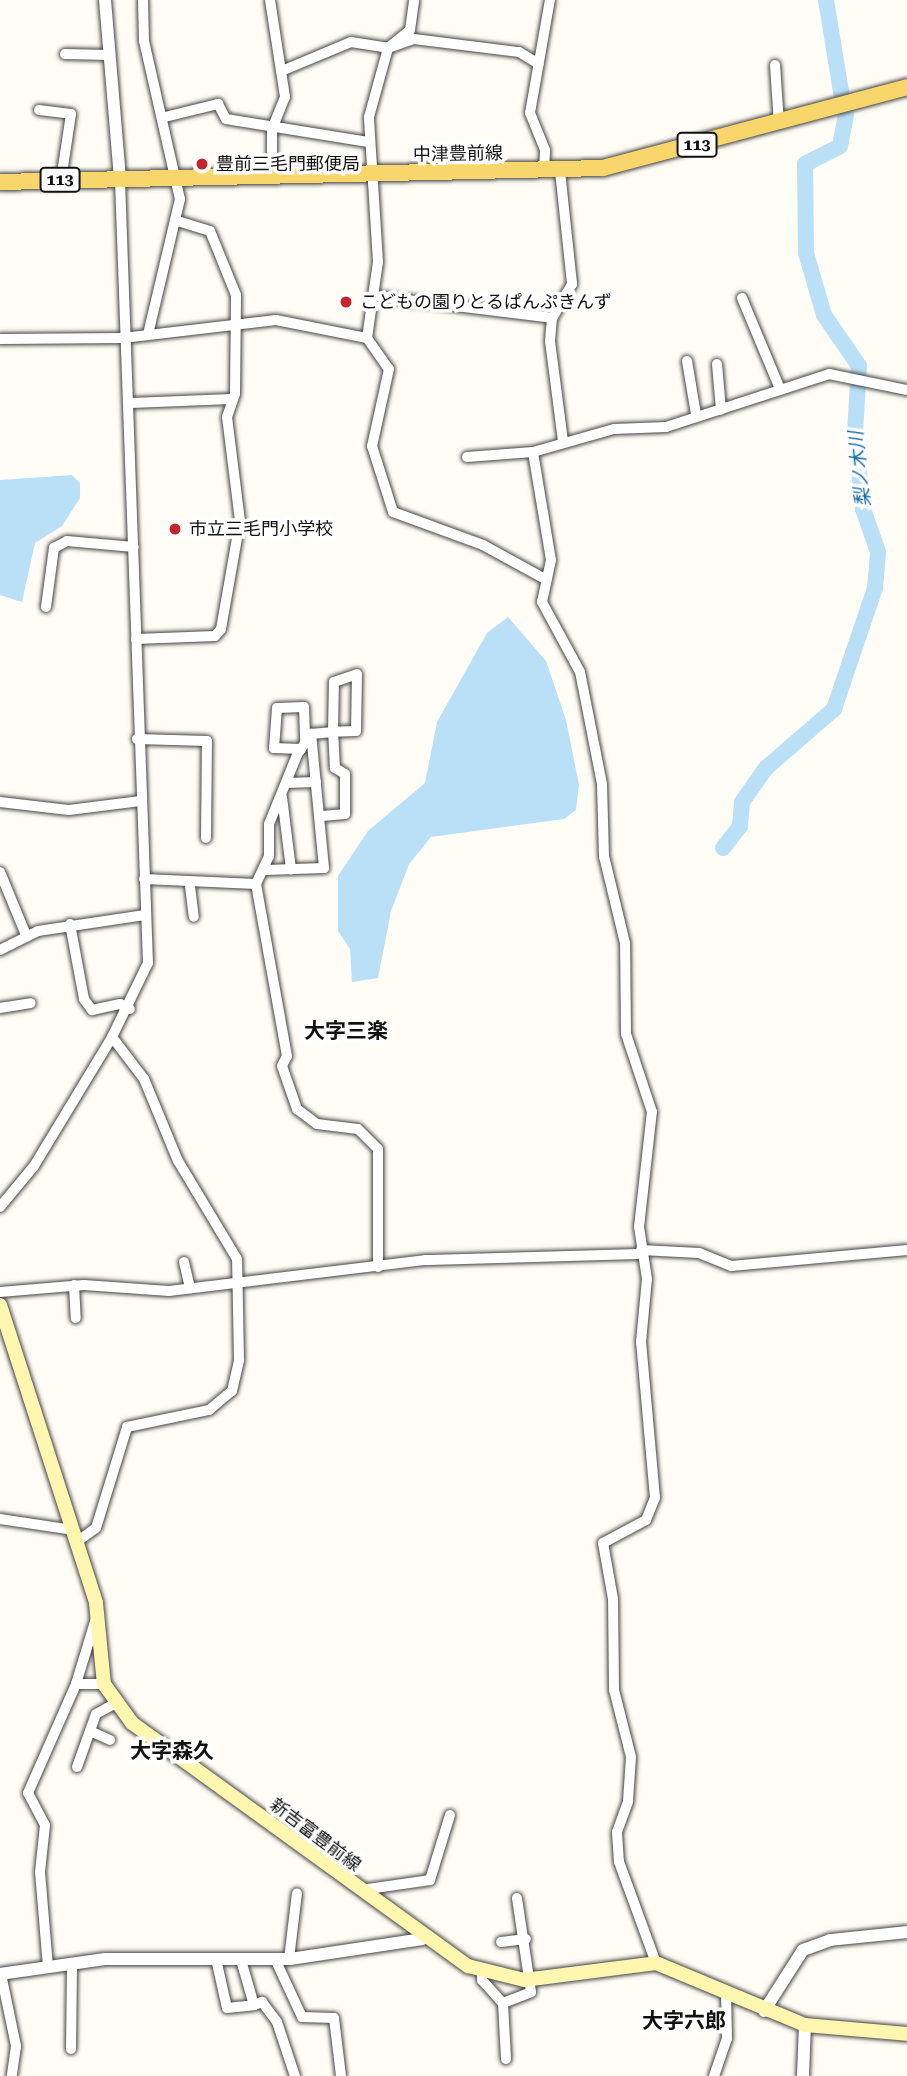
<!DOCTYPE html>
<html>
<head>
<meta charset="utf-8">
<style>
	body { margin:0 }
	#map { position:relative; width:907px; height:2076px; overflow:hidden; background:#fffdf5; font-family:"Roboto Serif","Noto Sans JP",serif }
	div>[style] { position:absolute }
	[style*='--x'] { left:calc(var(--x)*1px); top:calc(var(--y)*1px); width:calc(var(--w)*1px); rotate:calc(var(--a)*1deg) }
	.water>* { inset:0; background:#b9e0f7 }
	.river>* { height:16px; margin:-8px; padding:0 8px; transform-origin:8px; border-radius:8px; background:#b9e0f7 }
	.roads { filter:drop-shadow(0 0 2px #444) drop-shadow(0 0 2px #444) }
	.minor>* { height:10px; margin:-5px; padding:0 5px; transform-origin:5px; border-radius:5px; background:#fff }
	.tertiary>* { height:12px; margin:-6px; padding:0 6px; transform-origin:6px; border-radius:6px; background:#fff }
	.secondary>* { height:14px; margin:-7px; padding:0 7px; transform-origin:7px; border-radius:7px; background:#fff6b0 }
	.primary>* { height:16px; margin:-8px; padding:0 8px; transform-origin:8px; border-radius:8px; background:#f9d66b }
	.dots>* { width:19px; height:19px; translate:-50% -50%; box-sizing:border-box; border:4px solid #fff; border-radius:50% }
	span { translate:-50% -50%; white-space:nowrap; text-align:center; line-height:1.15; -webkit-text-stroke:7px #fff; paint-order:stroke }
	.shield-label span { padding:2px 5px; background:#fff; border:2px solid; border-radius:5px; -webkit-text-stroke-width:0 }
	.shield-label { font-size:16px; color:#111; font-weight:700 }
	.street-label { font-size:18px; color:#111 }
	.poi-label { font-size:18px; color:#111 }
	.left { translate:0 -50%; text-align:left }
	.water-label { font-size:19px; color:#1768a6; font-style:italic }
	.quarter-label { font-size:21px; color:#111; font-weight:700 }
</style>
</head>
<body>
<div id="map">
	<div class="water">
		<div style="clip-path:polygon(72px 475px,80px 483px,80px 498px,62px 526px,35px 543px,22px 602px,0 595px,0 480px)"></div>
		<div style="clip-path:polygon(508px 617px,546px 661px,566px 720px,579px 785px,576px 810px,564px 819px,431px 837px,409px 864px,391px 911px,378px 978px,352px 982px,350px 949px,338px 931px,338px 876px,368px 831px,425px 783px,437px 722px,487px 633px)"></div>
	</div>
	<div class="river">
		<div style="--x:826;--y:0;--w:99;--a:80.7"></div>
		<div style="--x:723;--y:848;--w:28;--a:-52"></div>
		<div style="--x:740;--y:826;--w:24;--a:-85"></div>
		<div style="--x:742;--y:802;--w:42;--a:-54.8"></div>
		<div style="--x:766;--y:768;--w:90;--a:-40.9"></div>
		<div style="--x:834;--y:709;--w:128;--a:-71.3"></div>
		<div style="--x:875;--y:588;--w:36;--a:-85"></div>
		<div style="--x:878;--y:552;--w:46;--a:-109.2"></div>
		<div style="--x:863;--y:509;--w:76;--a:-96"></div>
		<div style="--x:855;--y:433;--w:67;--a:-86.6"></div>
		<div style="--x:859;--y:366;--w:62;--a:-124.5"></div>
		<div style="--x:824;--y:315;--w:65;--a:-106.2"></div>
		<div style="--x:806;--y:253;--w:89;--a:-90.6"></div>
		<div style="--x:805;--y:164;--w:39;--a:-27"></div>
		<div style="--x:840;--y:146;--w:32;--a:-79"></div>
	</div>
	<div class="roads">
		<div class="minor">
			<div style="--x:143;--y:0;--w:41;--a:88.6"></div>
			<div style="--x:144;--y:41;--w:162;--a:77.2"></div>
			<div style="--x:180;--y:199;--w:139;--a:103.3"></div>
			<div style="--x:270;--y:0;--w:98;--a:81.2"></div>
			<div style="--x:285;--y:97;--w:35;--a:112"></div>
			<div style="--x:272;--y:130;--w:46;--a:90"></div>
			<div style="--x:65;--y:54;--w:44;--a:1.3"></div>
			<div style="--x:775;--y:65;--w:58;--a:86.1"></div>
			<div style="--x:284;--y:70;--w:73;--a:-22.7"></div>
			<div style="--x:351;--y:42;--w:37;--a:9"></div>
			<div style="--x:388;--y:48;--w:28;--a:-19"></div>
			<div style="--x:414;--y:39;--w:106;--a:7.1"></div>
			<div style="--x:519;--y:52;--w:23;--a:31"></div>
			<div style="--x:39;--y:110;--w:32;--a:7"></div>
			<div style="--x:71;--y:114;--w:67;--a:98.6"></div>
			<div style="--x:165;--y:117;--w:55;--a:-13.8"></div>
			<div style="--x:218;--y:104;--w:17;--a:62"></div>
			<div style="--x:226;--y:119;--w:144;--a:9.2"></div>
			<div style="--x:544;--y:171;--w:21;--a:-87"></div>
			<div style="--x:545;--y:150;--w:40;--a:-112"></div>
			<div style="--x:530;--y:113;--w:115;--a:-80"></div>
			<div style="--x:560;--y:171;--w:114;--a:83.9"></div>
			<div style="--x:572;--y:284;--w:39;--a:120"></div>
			<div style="--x:552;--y:318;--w:23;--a:95"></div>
			<div style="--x:550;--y:341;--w:101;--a:82.6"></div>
			<div style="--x:374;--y:296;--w:179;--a:7"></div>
			<div style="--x:742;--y:298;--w:99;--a:67.3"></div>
			<div style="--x:367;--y:338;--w:77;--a:-81.8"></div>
			<div style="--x:378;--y:262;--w:145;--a:-93.6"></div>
			<div style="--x:369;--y:117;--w:72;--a:-74.6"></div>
			<div style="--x:388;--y:48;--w:28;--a:-39"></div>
			<div style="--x:410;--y:30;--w:30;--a:-82"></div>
			<div style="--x:0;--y:339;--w:123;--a:-0.5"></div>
			<div style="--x:123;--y:338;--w:154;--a:-6.7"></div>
			<div style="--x:276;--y:320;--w:93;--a:11.2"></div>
			<div style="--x:367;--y:338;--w:38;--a:55"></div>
			<div style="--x:389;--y:369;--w:79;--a:102.4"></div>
			<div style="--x:372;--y:446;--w:69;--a:72.3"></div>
			<div style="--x:393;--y:512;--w:96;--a:20.1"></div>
			<div style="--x:483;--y:545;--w:71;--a:28.7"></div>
			<div style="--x:687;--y:361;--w:54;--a:80.4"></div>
			<div style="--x:717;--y:364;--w:46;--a:85"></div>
			<div style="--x:130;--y:403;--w:103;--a:-2.2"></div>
			<div style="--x:467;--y:457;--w:66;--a:-4.3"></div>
			<div style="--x:46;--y:607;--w:60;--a:-82.3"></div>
			<div style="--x:54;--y:548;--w:15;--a:-28"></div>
			<div style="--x:67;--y:541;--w:67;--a:5.1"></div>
			<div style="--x:136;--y:639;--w:79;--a:-2.2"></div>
			<div style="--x:215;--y:636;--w:9;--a:-49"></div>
			<div style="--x:221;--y:629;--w:110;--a:-80"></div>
			<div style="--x:240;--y:521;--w:105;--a:-97.1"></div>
			<div style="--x:227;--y:417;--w:24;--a:-71"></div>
			<div style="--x:235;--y:394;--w:99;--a:-89.4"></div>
			<div style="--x:236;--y:295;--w:69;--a:-112.1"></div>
			<div style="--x:210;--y:231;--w:34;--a:-163"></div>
			<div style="--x:137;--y:739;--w:70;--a:1.6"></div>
			<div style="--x:207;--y:741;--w:97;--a:90.6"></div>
			<div style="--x:301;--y:749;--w:27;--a:-178"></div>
			<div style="--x:274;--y:748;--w:40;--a:-85.7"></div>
			<div style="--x:277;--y:708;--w:27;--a:-2"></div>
			<div style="--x:304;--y:707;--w:35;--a:88"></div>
			<div style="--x:286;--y:783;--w:30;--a:-2"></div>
			<div style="--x:282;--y:797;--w:73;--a:82.9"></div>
			<div style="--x:0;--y:802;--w:69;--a:6.6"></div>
			<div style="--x:69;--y:810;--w:72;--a:-7.2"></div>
			<div style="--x:322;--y:816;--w:23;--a:-5"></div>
			<div style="--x:345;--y:814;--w:40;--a:-90"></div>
			<div style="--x:345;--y:774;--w:12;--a:-149"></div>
			<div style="--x:335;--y:768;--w:36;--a:-93"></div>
			<div style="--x:333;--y:732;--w:50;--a:-88.9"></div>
			<div style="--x:334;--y:682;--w:24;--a:-19"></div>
			<div style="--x:357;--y:674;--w:57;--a:91"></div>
			<div style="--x:356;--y:731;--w:23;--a:178"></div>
			<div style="--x:333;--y:732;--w:22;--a:175"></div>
			<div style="--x:311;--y:734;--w:25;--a:124"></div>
			<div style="--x:297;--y:755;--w:74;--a:112.1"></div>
			<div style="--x:269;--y:824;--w:32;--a:90"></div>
			<div style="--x:269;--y:856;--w:31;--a:115"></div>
			<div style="--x:256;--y:884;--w:175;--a:79.8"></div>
			<div style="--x:287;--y:1056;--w:11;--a:117"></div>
			<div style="--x:282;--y:1066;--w:46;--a:70.8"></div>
			<div style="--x:297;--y:1109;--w:25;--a:37"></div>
			<div style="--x:317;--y:1124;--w:41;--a:7"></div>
			<div style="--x:358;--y:1129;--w:28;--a:45"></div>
			<div style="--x:378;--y:1149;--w:118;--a:90"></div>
			<div style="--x:265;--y:870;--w:59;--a:-1.9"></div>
			<div style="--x:324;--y:868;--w:135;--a:-95.5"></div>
			<div style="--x:0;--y:872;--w:68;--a:67.6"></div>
			<div style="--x:144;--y:879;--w:112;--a:2.6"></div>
			<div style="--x:190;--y:886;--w:31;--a:83"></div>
			<div style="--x:70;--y:924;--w:76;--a:79.4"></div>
			<div style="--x:84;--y:999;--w:14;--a:54"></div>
			<div style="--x:92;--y:1010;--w:29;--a:-12"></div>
			<div style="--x:120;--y:1004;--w:11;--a:27"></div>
			<div style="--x:0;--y:950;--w:42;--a:-26.6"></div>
			<div style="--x:38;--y:931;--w:108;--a:-8.5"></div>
			<div style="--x:0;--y:1008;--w:31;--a:-9"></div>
			<div style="--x:0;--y:1207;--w:53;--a:-50.3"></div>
			<div style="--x:34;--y:1166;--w:151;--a:-58.8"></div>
			<div style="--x:112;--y:1037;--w:82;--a:-64.1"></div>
			<div style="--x:148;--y:963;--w:784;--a:-92.05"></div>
			<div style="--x:641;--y:1250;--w:58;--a:3"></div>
			<div style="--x:699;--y:1253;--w:35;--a:22"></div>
			<div style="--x:731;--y:1266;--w:177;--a:-5.2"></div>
			<div style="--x:184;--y:1262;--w:27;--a:77"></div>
			<div style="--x:74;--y:1285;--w:33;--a:87"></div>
			<div style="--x:0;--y:1292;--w:84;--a:-4.8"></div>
			<div style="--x:84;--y:1285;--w:85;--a:4"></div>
			<div style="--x:169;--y:1291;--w:259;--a:-6.9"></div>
			<div style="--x:426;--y:1260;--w:216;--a:-1.6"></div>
			<div style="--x:0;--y:1519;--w:75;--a:8.5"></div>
			<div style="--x:78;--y:1541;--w:22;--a:-36"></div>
			<div style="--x:96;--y:1528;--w:106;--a:-72.9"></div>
			<div style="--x:127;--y:1427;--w:84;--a:-11.7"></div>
			<div style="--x:209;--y:1410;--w:30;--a:-40"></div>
			<div style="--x:232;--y:1391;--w:32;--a:-77"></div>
			<div style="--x:239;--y:1360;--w:101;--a:-91.1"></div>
			<div style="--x:237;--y:1259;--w:114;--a:-121"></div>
			<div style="--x:178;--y:1161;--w:89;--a:-112.5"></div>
			<div style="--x:144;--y:1079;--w:53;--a:-127.3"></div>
			<div style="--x:76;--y:1684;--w:72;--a:-73.1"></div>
			<div style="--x:90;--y:1731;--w:22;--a:24"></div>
			<div style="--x:77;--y:1767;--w:56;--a:-70.3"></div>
			<div style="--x:96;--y:1714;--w:21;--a:-29"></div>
			<div style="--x:361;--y:1890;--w:70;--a:-8.2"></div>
			<div style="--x:430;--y:1880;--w:68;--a:-72.9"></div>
			<div style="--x:501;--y:1942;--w:25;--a:-7"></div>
			<div style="--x:216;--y:1959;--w:50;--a:77.3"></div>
			<div style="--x:227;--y:2008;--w:27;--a:-6"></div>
			<div style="--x:254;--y:2005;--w:47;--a:-106.1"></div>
			<div style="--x:275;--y:1959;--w:64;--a:65"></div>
			<div style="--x:302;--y:2017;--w:32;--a:2"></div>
			<div style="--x:334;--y:2018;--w:58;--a:83.1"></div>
			<div style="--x:289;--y:1959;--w:66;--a:-83.1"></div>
			<div style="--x:656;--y:1963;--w:108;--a:-110.1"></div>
			<div style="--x:619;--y:1862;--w:30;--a:-94"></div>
			<div style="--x:617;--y:1832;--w:33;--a:-70"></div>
			<div style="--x:628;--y:1801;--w:44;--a:-86.1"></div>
			<div style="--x:631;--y:1757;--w:69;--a:-104.2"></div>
			<div style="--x:614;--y:1690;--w:91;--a:-90.6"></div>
			<div style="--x:613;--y:1599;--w:57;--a:-100.1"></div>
			<div style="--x:603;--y:1543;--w:49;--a:-28.1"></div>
			<div style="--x:646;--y:1520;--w:24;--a:-68"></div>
			<div style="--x:655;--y:1498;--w:157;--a:-95.1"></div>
			<div style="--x:641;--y:1342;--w:63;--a:-84.6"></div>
			<div style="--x:647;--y:1279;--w:53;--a:-98.7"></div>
			<div style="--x:639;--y:1227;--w:116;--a:-83.6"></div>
			<div style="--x:652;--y:1112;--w:82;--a:-108.4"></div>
			<div style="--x:626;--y:1034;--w:91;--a:-90.6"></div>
			<div style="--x:625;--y:943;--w:89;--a:-103.6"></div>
			<div style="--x:604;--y:856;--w:72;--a:-91.6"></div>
			<div style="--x:602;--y:784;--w:114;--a:-101.1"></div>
			<div style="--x:580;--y:672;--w:80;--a:-118.5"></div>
			<div style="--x:542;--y:602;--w:43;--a:-77.9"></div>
			<div style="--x:551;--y:560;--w:109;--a:-99.5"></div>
			<div style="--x:533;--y:452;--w:84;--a:-15.9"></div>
			<div style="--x:614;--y:429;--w:52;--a:-2.2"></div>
			<div style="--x:666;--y:427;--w:171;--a:-18"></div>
			<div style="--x:829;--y:374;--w:80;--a:11.6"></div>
			<div style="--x:48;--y:1967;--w:95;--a:-94.8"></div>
			<div style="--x:40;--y:1872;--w:47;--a:-83.9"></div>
			<div style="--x:45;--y:1825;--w:36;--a:-118"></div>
			<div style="--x:28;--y:1793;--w:119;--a:-66.2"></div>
			<div style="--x:76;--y:1684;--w:28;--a:0"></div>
			<div style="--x:482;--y:1971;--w:9;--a:90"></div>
			<div style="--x:482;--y:1980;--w:31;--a:48"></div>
			<div style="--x:503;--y:2003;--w:30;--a:-21"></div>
			<div style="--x:531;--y:1992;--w:95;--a:-98.5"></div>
			<div style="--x:1;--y:1974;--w:74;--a:78.2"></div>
			<div style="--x:16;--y:2046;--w:30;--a:98"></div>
			<div style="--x:503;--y:2003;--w:56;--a:86.9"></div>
			<div style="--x:254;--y:2005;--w:9;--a:-21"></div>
			<div style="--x:262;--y:2002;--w:25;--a:53"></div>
			<div style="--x:277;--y:2022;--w:57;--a:71.6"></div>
			<div style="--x:71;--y:2049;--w:85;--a:-89.3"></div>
			<div style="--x:714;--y:2076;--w:39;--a:-71"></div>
			<div style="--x:727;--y:2039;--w:47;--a:-91.2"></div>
		</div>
		<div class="tertiary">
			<div style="--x:105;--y:0;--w:180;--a:85.2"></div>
			<div style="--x:0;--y:1974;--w:106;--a:-8.1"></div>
			<div style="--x:105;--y:1959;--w:185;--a:0"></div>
			<div style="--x:290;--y:1959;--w:134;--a:-8.6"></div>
			<div style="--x:764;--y:2011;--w:72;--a:-57.4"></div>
			<div style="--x:803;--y:1950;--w:29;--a:-20"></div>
			<div style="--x:830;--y:1940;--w:77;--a:-5.9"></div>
			<div style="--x:803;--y:2076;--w:51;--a:-87.8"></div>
		</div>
		<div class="secondary">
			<div style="--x:0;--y:1305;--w:313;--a:72.1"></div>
			<div style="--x:96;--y:1603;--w:81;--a:84.4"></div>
			<div style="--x:104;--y:1684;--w:48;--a:54.3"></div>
			<div style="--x:132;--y:1723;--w:415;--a:35.9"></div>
			<div style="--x:468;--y:1966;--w:58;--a:14"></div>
			<div style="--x:524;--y:1980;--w:133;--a:-7.3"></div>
			<div style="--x:656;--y:1963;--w:161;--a:22.6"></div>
			<div style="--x:805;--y:2025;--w:102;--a:5"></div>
		</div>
		<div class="primary">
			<div style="--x:0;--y:182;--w:603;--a:-1.33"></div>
			<div style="--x:603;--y:168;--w:315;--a:-14.9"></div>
		</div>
	</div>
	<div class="dots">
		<div style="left:202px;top:164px;background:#c4262e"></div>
		<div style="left:346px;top:302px;background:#c4262e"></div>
		<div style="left:175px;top:529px;background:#c4262e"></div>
	</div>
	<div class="shield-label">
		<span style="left:697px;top:145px">113</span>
		<span style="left:60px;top:180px">113</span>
	</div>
	<div class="street-label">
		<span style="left:458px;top:154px;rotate:-1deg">中津豊前線</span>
		<span style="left:315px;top:1835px;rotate:37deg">新吉富豊前線</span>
	</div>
	<div class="poi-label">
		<span class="left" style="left:216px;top:164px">豊前三毛門郵便局</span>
		<span class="left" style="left:360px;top:302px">こどもの園りとるぱんぷきんず</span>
		<span class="left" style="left:189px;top:529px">市立三毛門小学校</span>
	</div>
	<div class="water-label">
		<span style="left:860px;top:469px;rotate:-96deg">梨ノ木川</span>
	</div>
	<div class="quarter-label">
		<span style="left:346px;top:1031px">大字三楽</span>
		<span style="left:172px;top:1751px">大字森久</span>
		<span style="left:684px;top:2021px">大字六郎</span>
	</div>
</div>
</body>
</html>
